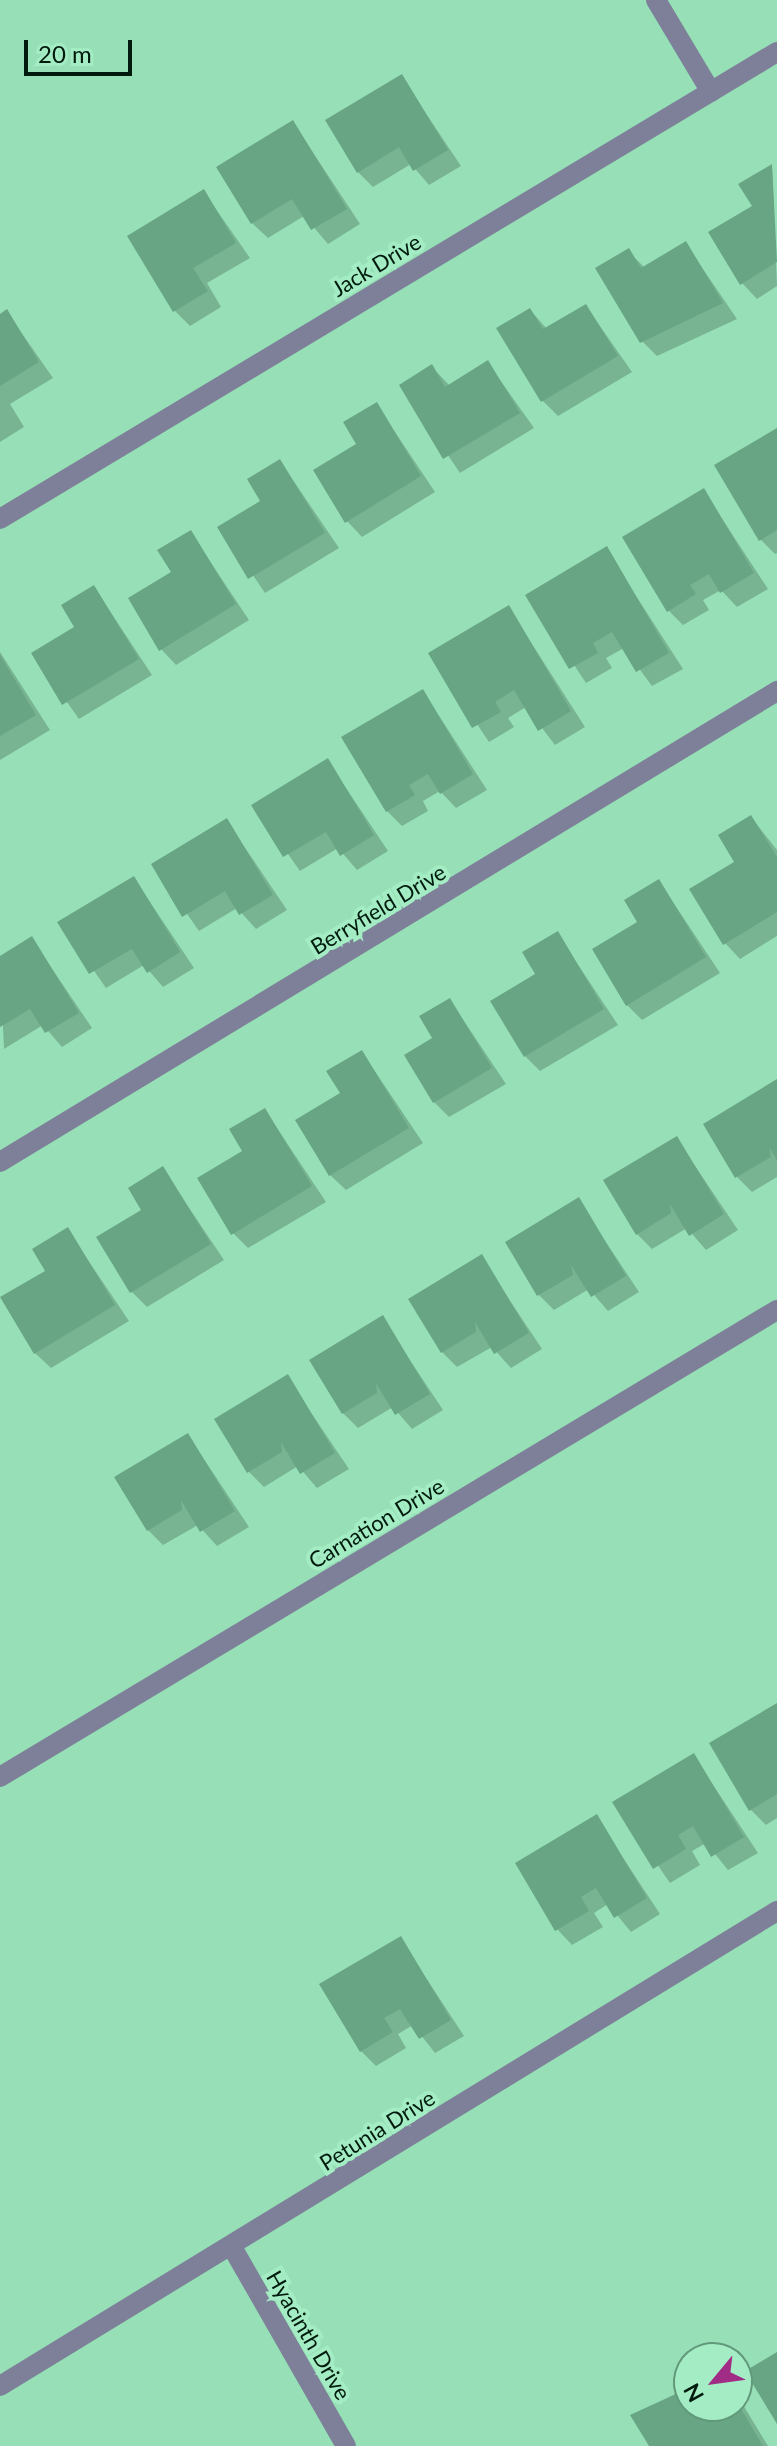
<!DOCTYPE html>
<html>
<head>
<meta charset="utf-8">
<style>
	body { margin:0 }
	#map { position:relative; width:777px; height:2446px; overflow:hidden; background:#97e0b7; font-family:Lato,sans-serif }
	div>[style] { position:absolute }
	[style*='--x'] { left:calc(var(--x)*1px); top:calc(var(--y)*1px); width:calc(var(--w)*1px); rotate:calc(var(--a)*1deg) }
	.shadow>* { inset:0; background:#0003 }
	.building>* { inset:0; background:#68a584 }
	.minor>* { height:20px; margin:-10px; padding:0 10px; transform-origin:10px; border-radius:10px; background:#7d8098 }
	span { translate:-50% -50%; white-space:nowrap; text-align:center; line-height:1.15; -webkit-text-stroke:8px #a4edc4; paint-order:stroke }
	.street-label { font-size:22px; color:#001b0d }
	.north { position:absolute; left:673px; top:2342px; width:80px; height:80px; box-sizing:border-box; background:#a4edc4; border:2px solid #62997b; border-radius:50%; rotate:241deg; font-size:22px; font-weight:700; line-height:32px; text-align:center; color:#001b0d }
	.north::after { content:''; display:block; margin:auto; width:28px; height:36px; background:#a12c85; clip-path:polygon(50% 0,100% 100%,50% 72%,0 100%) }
	.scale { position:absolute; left:24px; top:40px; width:108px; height:36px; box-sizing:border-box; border:4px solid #001b0d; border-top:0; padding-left:10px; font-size:24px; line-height:28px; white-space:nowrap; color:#001b0d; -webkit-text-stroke:6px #a4edc4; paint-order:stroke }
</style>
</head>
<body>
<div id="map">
	<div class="shadow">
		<div style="clip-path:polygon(401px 76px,461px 166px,429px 185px,411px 164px,373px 187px,358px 172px)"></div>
		<div style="clip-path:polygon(293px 122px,360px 224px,328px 244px,304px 216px,268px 238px,252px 223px)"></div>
		<div style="clip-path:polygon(772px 167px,777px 286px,757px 299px,742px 283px)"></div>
		<div style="clip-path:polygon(204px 192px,250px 258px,207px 283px,221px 307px,190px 326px,175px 311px)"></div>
		<div style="clip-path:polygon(686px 244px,737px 319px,657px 356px,642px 341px,628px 251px,645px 268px)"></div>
		<div style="clip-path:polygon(586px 306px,632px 372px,558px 416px,543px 401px,530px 310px,547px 329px)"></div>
		<div style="clip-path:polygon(7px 312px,53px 378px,10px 404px,24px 427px,0 442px,0 316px)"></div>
		<div style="clip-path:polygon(488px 363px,534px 428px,460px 473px,401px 386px,432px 367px,450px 386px)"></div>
		<div style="clip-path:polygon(377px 405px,435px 492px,362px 537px,347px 521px)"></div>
		<div style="clip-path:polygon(777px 430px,777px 553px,775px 554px,760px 539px)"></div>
		<div style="clip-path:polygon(280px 461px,339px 548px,265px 593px,220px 527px,263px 501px)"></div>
		<div style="clip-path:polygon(704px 491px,768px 589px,737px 607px,721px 590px,703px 600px,709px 610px,683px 625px,668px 610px)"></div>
		<div style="clip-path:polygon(191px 533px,249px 620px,176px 665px,161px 649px)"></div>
		<div style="clip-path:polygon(606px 549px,683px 669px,652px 686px,624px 648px,606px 658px,612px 668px,586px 683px,528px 595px)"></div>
		<div style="clip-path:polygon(94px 587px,152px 675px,79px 719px,33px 654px,77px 627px)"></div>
		<div style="clip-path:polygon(509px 608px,585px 727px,555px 745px,526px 707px,508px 718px,514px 727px,489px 742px,430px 654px)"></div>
		<div style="clip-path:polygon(0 652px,50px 730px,0 760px)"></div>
		<div style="clip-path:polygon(423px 691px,487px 790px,456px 808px,440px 791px,423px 801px,428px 811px,402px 826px,387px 811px)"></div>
		<div style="clip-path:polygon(328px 761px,388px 851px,357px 870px,338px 848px,300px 871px,254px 806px)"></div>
		<div style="clip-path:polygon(751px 817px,777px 850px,777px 936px,740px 959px,725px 943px)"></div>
		<div style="clip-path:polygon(227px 821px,287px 910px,256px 929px,237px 908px,199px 931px,153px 865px)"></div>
		<div style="clip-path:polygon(134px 878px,194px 968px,163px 987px,144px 965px,106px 988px,60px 922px)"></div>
		<div style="clip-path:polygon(659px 881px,720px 973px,642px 1020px,627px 1005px)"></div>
		<div style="clip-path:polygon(557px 933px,618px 1025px,540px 1071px,525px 1056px,537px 975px)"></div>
		<div style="clip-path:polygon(32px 939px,92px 1028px,62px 1047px,43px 1025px,4px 1049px,0 958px)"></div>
		<div style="clip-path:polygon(450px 1000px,506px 1084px,449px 1117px,434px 1102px)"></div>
		<div style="clip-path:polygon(362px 1052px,423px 1143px,346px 1190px,330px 1175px)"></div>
		<div style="clip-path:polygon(777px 1083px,777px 1177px,752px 1192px,737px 1177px)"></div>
		<div style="clip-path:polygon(265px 1110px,326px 1202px,248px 1248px,233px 1233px,245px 1152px)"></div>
		<div style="clip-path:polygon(677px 1139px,738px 1230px,706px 1250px,687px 1228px,652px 1249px,637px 1234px)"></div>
		<div style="clip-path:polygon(163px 1169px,224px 1260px,147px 1307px,132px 1292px,144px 1210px)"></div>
		<div style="clip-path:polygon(578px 1200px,639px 1292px,608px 1311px,589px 1289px,554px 1310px,539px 1295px)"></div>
		<div style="clip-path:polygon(67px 1229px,129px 1321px,51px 1368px,35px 1353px,48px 1271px)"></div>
		<div style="clip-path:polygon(481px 1257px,542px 1349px,511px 1368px,492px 1347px,457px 1367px,442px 1352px)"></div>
		<div style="clip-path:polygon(382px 1318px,443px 1410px,412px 1429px,393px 1407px,358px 1428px,343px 1413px)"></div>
		<div style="clip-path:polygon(287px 1377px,349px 1469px,317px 1488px,298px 1466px,264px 1487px,249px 1472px)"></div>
		<div style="clip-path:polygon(188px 1435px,249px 1527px,217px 1546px,198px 1525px,163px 1545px,148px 1530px)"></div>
		<div style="clip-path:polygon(777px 1705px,777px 1818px,766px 1825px,751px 1810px)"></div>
		<div style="clip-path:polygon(694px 1756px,758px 1853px,728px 1870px,706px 1843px,692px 1851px,700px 1865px,670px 1883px,615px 1803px)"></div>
		<div style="clip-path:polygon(596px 1817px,660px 1914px,631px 1932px,608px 1904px,594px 1913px,603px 1927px,572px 1945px,557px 1929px)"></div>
		<div style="clip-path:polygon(400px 1938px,464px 2036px,435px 2053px,413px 2025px,398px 2034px,406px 2048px,376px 2066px,361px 2051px)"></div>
		<div style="clip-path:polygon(689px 2387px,689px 2406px,737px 2406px,737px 2395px,768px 2446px,651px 2446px,633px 2416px)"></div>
	</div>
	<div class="building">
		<div style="clip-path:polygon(402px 74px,448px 150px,413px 171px,399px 147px,357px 173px,325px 120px)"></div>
		<div style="clip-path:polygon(293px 120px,347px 209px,311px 230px,292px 199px,251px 224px,216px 167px)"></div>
		<div style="clip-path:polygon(772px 164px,777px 262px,740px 285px,708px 232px,752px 206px,738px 184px)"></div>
		<div style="clip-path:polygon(204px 189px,236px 243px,193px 268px,208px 291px,173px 312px,127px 236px)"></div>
		<div style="clip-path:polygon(686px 241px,723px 303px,640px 343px,595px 268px,629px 248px,641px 268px)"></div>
		<div style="clip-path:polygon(586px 304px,618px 356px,541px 402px,496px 328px,530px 308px,543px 329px)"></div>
		<div style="clip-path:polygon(7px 309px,39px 362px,0 386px,0 314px)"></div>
		<div style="clip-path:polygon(488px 360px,520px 413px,443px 459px,399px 385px,432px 364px,445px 387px)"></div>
		<div style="clip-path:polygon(377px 402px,421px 476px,345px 523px,313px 470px,356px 444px,343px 422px)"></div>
		<div style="clip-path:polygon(777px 428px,777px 530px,759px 541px,714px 465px)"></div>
		<div style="clip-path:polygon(280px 459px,325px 533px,248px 579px,217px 527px,260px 501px,247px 479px)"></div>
		<div style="clip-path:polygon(704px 488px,754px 573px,720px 593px,709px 574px,690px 585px,696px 594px,667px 612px,622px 537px)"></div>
		<div style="clip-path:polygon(191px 530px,236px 604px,159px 651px,128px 598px,171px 572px,157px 550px)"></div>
		<div style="clip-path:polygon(607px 546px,669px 653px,636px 672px,612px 632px,593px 643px,598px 653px,569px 669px,525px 595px)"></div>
		<div style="clip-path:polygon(94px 585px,139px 659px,62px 705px,31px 653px,74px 627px,61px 605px)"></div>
		<div style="clip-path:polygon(509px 605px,571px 711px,538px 731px,514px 690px,495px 702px,501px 712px,472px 728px,428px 653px)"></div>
		<div style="clip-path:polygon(0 655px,36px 715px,0 736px)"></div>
		<div style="clip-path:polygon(423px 689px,473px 774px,440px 794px,428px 774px,409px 785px,415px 795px,386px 812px,341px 737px)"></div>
		<div style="clip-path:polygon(328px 758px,374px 835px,340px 856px,326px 832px,283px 857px,251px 805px)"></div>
		<div style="clip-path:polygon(751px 815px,777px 857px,777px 912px,723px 945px,689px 889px,734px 862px,718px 835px)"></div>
		<div style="clip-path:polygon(227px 818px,273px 895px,239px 915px,225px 891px,182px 917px,151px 864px)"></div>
		<div style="clip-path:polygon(134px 876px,180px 952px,147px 973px,132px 949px,89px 974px,57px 922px)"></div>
		<div style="clip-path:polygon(659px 879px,706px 957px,626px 1006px,592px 949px,637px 922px,624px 900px)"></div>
		<div style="clip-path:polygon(558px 931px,604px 1009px,524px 1057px,490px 1001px,535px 974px,522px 952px)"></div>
		<div style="clip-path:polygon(32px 936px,79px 1013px,45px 1033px,30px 1009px,0 1027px,0 956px)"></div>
		<div style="clip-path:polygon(450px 998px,492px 1068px,433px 1103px,404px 1055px,432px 1038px,419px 1016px)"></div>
		<div style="clip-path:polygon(362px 1050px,409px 1128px,329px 1176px,295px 1120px,340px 1093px,326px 1071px)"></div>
		<div style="clip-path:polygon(777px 1079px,777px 1160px,769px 1147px,771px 1157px,735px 1178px,703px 1124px)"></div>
		<div style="clip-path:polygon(265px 1108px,312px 1186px,231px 1235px,197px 1178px,242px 1151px,229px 1129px)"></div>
		<div style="clip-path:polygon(677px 1136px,724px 1214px,689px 1236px,670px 1204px,671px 1213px,636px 1235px,603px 1180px)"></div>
		<div style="clip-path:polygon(163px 1166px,211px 1244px,130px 1293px,96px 1237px,141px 1210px,128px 1188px)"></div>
		<div style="clip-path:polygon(579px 1197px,626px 1276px,591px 1297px,571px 1265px,573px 1275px,537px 1296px,505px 1242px)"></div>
		<div style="clip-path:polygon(68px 1227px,115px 1305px,34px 1354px,0 1297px,45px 1271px,32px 1249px)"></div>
		<div style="clip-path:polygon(482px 1254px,529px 1333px,494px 1354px,475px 1322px,476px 1332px,441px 1353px,408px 1299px)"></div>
		<div style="clip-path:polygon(383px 1315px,430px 1394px,395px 1415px,376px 1383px,377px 1393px,342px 1414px,309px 1360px)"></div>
		<div style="clip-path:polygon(288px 1374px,335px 1453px,300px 1474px,281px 1442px,282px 1452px,247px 1473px,214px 1419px)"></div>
		<div style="clip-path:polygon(188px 1433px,235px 1511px,200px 1532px,181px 1500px,182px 1510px,147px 1531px,114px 1477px)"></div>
		<div style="clip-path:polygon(777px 1703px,777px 1794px,749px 1811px,709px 1743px)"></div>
		<div style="clip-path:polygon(694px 1753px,744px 1837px,711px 1857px,693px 1826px,678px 1835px,686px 1849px,653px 1869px,612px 1802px)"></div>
		<div style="clip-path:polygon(597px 1814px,647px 1898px,614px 1918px,596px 1888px,581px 1897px,589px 1911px,555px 1931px,515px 1863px)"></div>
		<div style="clip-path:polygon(401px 1936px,451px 2020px,419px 2039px,400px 2009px,384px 2018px,393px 2032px,360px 2052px,319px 1984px)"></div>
		<div style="clip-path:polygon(777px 2352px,777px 2424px,745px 2371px)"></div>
		<div style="clip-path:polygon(689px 2388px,689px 2406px,737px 2402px,763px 2446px,649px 2446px,630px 2415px)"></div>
	</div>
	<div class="minor">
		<div style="--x:656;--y:0;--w:107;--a:59.1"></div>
		<div style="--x:0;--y:519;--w:907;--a:-31.01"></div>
		<div style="--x:0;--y:1162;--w:909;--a:-31.22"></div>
		<div style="--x:0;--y:1777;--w:907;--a:-31.01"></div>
		<div style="--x:232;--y:2247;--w:229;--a:60.2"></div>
		<div style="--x:0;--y:2386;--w:911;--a:-31.44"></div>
	</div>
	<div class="street-label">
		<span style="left:376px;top:265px;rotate:-31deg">Jack Drive</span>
		<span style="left:378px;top:909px;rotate:-31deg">Berryfield Drive</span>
		<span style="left:376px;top:1523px;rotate:-31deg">Carnation Drive</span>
		<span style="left:377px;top:2130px;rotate:-32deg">Petunia Drive</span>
		<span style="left:309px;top:2335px;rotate:60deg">Hyacinth Drive</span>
	</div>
	<div class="north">N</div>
	<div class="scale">20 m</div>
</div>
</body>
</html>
